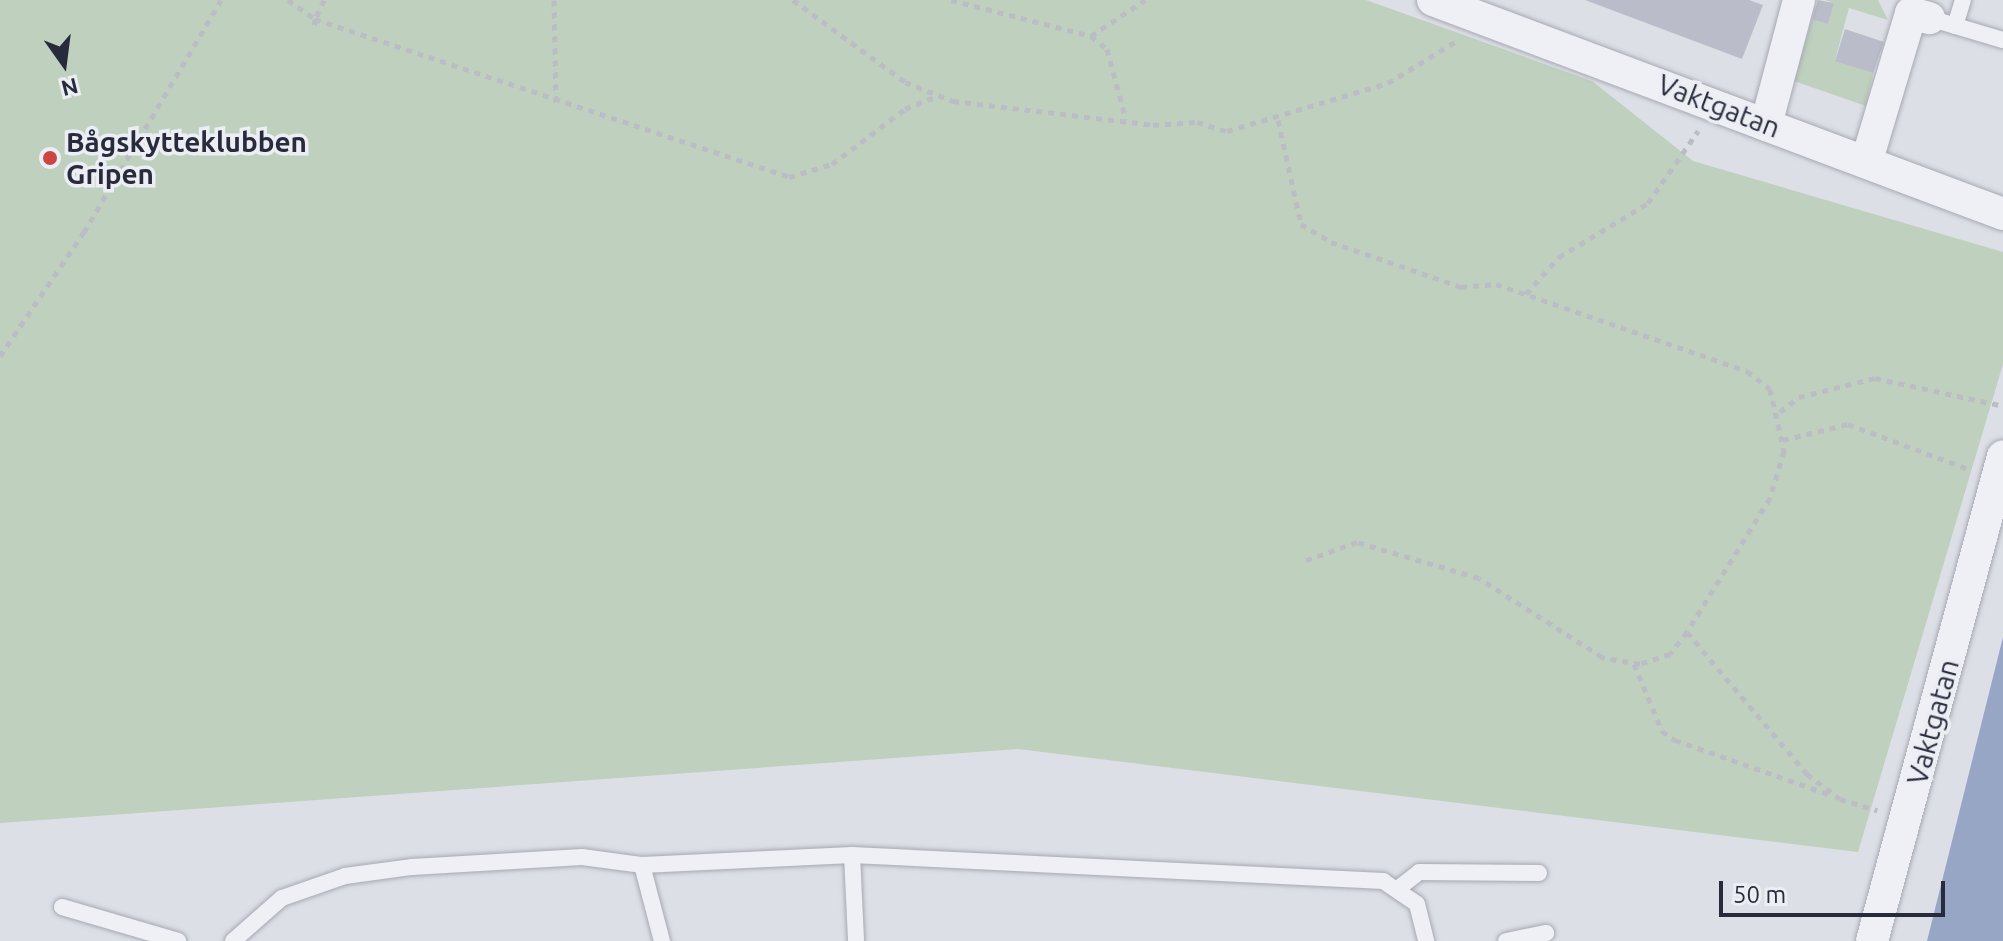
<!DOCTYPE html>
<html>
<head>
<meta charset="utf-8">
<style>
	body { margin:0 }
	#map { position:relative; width:2003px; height:941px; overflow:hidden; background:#dddfe6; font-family:Ubuntu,sans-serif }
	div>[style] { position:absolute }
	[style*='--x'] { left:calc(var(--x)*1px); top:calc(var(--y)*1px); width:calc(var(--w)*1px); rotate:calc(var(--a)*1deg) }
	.green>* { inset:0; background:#bfd0be }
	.water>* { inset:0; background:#98a6c6 }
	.building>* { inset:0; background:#babdc9 }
	.path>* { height:5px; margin-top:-2.5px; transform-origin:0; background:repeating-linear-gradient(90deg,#bbbdc5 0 6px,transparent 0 12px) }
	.roads { filter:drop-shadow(0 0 2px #a6a9b3) drop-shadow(0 0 2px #a6a9b3) }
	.service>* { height:16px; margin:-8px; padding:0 8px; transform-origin:8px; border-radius:8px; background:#eff0f5 }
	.minor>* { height:32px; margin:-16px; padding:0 16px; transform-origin:16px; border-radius:16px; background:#eff0f5 }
	.dots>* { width:22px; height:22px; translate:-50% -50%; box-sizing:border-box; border:4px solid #eceef4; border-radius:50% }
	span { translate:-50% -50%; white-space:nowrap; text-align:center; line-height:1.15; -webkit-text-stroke:7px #eceef4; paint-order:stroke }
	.street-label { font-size:28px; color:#272b3c }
	.poi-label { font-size:28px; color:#272b3c; font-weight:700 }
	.left { translate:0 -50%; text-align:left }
	.north { position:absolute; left:24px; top:24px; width:80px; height:80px; -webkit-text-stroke:6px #eceef4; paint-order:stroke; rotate:166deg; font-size:22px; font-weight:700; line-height:32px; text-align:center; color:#272b3c }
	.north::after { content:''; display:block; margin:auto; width:28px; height:36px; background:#272b3c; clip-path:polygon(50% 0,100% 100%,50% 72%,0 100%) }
	.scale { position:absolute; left:1719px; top:881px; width:226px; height:36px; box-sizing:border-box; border:4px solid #272b3c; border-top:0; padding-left:10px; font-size:24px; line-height:28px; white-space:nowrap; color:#272b3c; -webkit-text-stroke:6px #eceef4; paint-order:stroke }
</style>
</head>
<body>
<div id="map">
	<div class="green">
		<div style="clip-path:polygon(0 0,1366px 0,1592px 81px,1693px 161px,2003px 252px,2003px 364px,1858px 852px,1018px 749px,0 823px)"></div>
		<div style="clip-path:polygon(1825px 0,1878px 0,1888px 20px,1849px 8px,1835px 60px,1873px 73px,1866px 106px,1794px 81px,1812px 19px,1828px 23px,1834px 3px)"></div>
	</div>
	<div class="water">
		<div style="clip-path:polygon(2003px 637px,2003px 941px,1927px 941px)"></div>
	</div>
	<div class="building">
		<div style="clip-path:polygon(1585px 0,1749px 0,1763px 5px,1742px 59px)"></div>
		<div style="clip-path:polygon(1818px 0,1834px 3px,1828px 24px,1812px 19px)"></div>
		<div style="clip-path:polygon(1845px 29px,1884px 42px,1873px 73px,1835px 61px)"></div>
	</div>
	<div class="path">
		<div style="--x:288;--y:0;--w:33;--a:35"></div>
		<div style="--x:315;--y:19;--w:8;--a:97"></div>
		<div style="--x:324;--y:0;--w:21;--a:115"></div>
		<div style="--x:315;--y:19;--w:500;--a:18.4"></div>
		<div style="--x:789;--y:177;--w:45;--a:-16.8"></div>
		<div style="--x:832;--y:164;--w:91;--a:-37"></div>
		<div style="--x:905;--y:109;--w:35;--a:-22"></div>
		<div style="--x:554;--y:0;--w:105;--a:88.9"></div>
		<div style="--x:793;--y:0;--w:139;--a:36.2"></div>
		<div style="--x:905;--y:82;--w:52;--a:21.6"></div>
		<div style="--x:953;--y:101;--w:201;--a:6.8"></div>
		<div style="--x:1153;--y:125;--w:44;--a:-3.9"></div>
		<div style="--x:1197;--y:122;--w:31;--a:17"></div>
		<div style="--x:1227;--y:131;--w:168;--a:-16.6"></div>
		<div style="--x:1388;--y:83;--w:82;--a:-31.6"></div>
		<div style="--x:951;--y:0;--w:145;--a:14.4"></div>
		<div style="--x:1091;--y:36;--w:21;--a:39"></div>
		<div style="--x:1107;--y:49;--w:73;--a:75"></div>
		<div style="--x:1091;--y:36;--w:65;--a:-33.7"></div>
		<div style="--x:1278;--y:120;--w:107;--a:77.5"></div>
		<div style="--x:1301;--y:224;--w:35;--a:31"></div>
		<div style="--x:1331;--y:242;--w:138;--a:19.1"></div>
		<div style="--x:1461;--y:287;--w:35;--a:-5"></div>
		<div style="--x:1496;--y:284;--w:266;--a:19.1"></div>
		<div style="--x:1747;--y:371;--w:29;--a:38"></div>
		<div style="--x:1770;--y:389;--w:64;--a:77.3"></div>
		<div style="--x:1784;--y:451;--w:49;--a:106.6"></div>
		<div style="--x:1770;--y:498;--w:158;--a:121.8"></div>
		<div style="--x:1687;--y:632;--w:28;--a:128"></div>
		<div style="--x:1670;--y:654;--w:32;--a:162"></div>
		<div style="--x:1640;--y:664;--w:39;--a:-170"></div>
		<div style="--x:1602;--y:657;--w:146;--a:-147.3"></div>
		<div style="--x:1479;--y:578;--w:127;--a:-163.6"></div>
		<div style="--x:1357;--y:542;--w:56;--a:160.3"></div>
		<div style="--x:1526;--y:294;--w:50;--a:-48.3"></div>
		<div style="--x:1559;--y:257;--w:104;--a:-31.2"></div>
		<div style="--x:1648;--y:203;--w:88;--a:-55.2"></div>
		<div style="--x:0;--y:356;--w:150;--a:-55.9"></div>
		<div style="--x:84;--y:232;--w:269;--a:-59.4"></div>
		<div style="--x:1780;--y:412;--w:24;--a:-38"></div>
		<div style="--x:1799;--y:397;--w:78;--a:-14"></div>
		<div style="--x:1875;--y:378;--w:131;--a:12.3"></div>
		<div style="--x:1783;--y:440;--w:67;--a:-13.8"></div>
		<div style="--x:1848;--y:424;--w:131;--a:20.5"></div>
		<div style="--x:1687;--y:632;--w:186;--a:49.8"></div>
		<div style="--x:1807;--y:774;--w:41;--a:37.1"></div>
		<div style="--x:1840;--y:799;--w:39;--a:17"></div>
		<div style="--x:1634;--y:664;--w:73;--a:67.3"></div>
		<div style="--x:1662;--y:731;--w:16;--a:35"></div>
		<div style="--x:1675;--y:740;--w:165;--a:19.4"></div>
	</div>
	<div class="roads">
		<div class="service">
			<div style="--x:1929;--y:18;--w:77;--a:16.6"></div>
			<div style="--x:1955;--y:26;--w:27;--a:-73"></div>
			<div style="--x:852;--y:855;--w:86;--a:87.3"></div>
			<div style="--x:642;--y:865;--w:79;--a:75.3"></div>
			<div style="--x:1400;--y:887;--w:24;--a:-38"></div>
			<div style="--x:1419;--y:872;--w:120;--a:0.5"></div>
			<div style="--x:62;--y:907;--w:121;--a:16.3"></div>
			<div style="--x:233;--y:941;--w:65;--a:-41.3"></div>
			<div style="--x:282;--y:898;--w:67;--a:-19.2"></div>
			<div style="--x:345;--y:876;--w:68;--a:-7.7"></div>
			<div style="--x:412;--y:867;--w:170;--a:-3.4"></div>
			<div style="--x:582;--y:857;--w:61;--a:7.6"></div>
			<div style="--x:642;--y:865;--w:210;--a:-2.7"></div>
			<div style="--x:852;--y:855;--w:532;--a:2.8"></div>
			<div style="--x:1383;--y:881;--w:41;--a:34.1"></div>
			<div style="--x:1417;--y:904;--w:38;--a:76"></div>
			<div style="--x:1506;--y:941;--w:41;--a:-11.3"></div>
		</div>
		<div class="minor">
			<div style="--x:1433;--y:0;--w:609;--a:20.58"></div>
			<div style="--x:1766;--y:125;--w:129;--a:-75.2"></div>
			<div style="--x:1867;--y:160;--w:153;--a:-73.3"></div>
			<div style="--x:1911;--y:13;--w:19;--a:16"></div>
			<div style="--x:1872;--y:941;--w:502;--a:-74.88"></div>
		</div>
	</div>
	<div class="dots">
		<div style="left:50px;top:158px;background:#ca4643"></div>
	</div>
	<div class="street-label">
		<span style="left:1719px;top:106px;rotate:21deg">Vaktgatan</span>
		<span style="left:1933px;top:722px;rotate:-75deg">Vaktgatan</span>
	</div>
	<div class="poi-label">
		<span class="left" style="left:66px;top:158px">Bågskytteklubben<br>Gripen</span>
	</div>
	<div class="north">N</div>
	<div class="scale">50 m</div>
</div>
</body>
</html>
